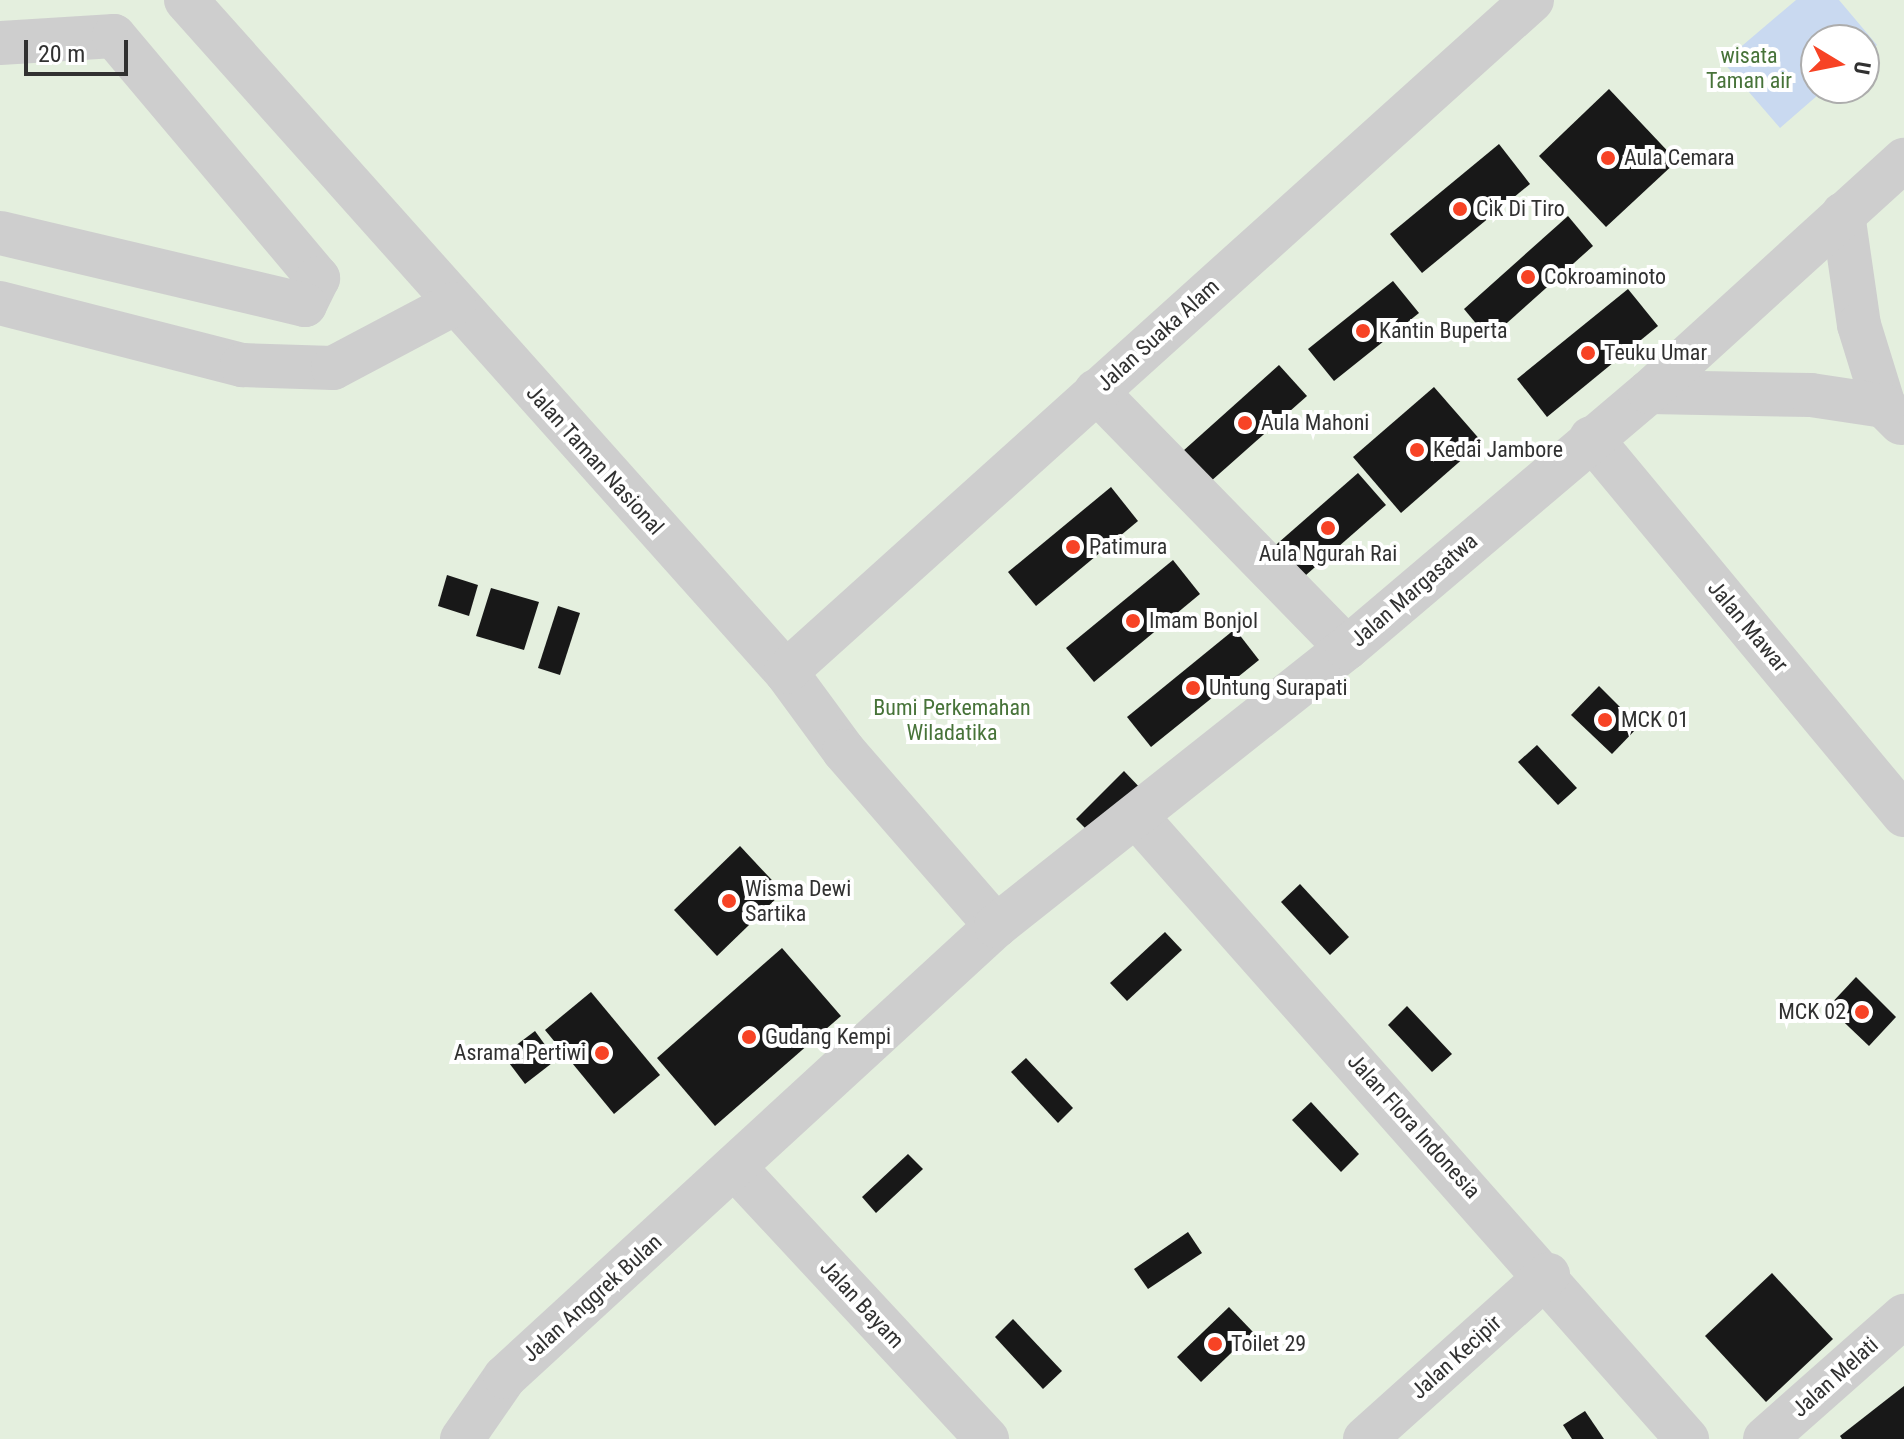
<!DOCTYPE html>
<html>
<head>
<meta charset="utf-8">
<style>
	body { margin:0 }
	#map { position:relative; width:1904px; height:1439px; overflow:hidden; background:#fff; font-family:"Roboto Condensed",sans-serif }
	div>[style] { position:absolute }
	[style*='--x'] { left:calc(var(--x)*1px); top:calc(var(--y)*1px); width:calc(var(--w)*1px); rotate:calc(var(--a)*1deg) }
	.green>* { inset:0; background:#e4efde }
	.water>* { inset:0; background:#c9d9f0 }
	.building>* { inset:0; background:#181818 }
	.minor>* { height:44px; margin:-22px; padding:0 22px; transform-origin:22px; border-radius:22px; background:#cecece }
	.dots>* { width:22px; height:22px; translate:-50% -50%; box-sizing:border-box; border:4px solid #fff; border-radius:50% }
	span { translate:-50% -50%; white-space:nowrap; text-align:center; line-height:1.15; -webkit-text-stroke:8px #fff; paint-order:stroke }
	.park-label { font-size:22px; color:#477339 }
	.poi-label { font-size:22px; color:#313131 }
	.left { translate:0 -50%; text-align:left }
	.right { translate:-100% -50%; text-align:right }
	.street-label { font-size:22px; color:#313131 }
	.north { position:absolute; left:1800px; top:24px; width:80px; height:80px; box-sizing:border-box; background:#fff; border:2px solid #adadad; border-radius:50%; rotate:100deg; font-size:22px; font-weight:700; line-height:32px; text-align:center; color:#313131 }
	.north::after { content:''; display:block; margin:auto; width:28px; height:36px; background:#f74325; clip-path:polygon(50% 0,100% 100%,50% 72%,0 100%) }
	.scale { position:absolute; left:24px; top:40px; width:104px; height:36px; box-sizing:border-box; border:4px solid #313131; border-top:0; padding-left:10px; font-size:24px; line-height:28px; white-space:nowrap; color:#313131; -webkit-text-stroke:6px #fff; paint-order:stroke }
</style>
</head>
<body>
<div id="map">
	<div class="green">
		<div style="clip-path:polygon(evenodd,0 0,1904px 0,1904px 1439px,0 1439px,0 0,1816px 40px,1864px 40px,1864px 88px,1816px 88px,1816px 40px)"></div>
	</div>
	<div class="water">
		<div style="clip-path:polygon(1796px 0,1839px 0,1877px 45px,1864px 56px,1864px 40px,1816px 40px,1816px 88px,1826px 88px,1780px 128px,1723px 62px)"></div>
	</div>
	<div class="building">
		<div style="clip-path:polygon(1609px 89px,1677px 161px,1606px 227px,1539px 156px)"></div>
		<div style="clip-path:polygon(1499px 144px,1530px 184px,1422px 273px,1390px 234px)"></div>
		<div style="clip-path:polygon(1568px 216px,1593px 246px,1489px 339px,1464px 309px)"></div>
		<div style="clip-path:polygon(1393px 281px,1419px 313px,1334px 381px,1308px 349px)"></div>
		<div style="clip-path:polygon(1628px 289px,1658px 326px,1547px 417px,1517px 379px)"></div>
		<div style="clip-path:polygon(1279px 365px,1307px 396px,1210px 482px,1183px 451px)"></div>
		<div style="clip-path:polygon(1434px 387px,1482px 442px,1401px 513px,1353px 457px)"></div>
		<div style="clip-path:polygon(1358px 473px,1386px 505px,1298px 582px,1270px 550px)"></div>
		<div style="clip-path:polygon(1111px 487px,1138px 521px,1036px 606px,1008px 572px)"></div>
		<div style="clip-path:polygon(1173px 560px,1200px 594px,1094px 682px,1066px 648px)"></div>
		<div style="clip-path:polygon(447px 575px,478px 585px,469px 616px,438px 606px)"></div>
		<div style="clip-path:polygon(491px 588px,539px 602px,524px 650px,476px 636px)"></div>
		<div style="clip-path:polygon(558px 606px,580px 613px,560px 675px,538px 668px)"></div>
		<div style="clip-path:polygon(1235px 629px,1259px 660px,1151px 747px,1127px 717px)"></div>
		<div style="clip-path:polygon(1599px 686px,1639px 726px,1612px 754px,1571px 715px)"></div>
		<div style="clip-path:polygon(1537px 745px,1577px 788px,1558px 805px,1518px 762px)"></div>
		<div style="clip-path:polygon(1124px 771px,1144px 792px,1095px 838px,1076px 819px)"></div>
		<div style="clip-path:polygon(740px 846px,783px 892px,717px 956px,674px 910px)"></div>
		<div style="clip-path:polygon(1300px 884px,1349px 937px,1330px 955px,1281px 902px)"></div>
		<div style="clip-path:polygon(1165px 932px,1182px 950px,1127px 1001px,1110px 983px)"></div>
		<div style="clip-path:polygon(782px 948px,841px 1016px,715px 1126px,657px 1058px)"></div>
		<div style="clip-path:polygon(1856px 977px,1896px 1017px,1869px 1046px,1828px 1007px)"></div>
		<div style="clip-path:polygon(591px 992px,660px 1075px,614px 1114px,545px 1030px)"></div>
		<div style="clip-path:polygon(1407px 1006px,1452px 1054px,1432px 1072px,1388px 1025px)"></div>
		<div style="clip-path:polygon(535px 1031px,556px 1060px,525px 1084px,503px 1055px)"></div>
		<div style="clip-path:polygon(1026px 1058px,1073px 1108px,1058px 1123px,1011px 1072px)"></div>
		<div style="clip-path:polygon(1311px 1102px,1359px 1154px,1341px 1172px,1292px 1120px)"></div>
		<div style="clip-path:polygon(908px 1154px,923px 1169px,876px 1213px,862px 1197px)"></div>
		<div style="clip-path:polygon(1188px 1232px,1202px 1253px,1148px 1289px,1134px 1269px)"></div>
		<div style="clip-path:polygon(1772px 1273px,1833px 1339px,1766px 1402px,1705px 1336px)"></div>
		<div style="clip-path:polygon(1229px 1307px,1253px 1332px,1201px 1382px,1177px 1357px)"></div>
		<div style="clip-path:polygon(1013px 1319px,1062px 1371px,1043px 1389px,995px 1337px)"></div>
		<div style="clip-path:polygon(1904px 1386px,1904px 1439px,1842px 1439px,1840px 1436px)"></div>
		<div style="clip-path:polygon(1585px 1411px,1604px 1439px,1572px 1439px,1563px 1425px)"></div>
	</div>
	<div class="minor">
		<div style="--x:186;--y:0;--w:901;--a:48.24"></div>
		<div style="--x:786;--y:672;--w:98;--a:53.7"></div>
		<div style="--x:844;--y:751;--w:232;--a:49"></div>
		<div style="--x:0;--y:43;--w:114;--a:-3.5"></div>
		<div style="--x:114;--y:36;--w:317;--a:49.9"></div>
		<div style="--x:318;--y:278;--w:30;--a:116"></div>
		<div style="--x:305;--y:305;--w:313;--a:-166.7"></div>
		<div style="--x:1843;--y:214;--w:112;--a:81.8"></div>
		<div style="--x:1859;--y:325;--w:85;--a:72.8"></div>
		<div style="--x:1884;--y:406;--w:24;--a:45"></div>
		<div style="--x:0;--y:303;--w:250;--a:14.4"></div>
		<div style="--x:242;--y:365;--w:91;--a:1.9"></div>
		<div style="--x:333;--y:368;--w:137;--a:-27.9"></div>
		<div style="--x:1096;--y:391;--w:359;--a:45.7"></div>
		<div style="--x:1649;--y:392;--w:162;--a:1.1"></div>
		<div style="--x:1811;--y:395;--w:74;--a:8.6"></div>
		<div style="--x:1591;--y:438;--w:490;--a:50.3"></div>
		<div style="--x:786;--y:672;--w:1004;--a:-42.01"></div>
		<div style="--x:1136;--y:816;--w:832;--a:48.51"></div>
		<div style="--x:736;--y:1169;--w:369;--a:47.1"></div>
		<div style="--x:462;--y:1439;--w:75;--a:-55.3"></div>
		<div style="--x:505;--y:1377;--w:667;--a:-42.57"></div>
		<div style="--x:996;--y:926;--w:448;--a:-38.4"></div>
		<div style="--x:1347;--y:648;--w:396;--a:-40.3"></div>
		<div style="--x:1649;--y:392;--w:345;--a:-42.3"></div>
		<div style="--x:1365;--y:1439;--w:246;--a:-41.9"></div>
		<div style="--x:1765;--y:1439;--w:186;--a:-41.5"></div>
	</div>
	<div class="dots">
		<div style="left:1608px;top:158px;background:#f74325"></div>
		<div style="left:1460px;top:209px;background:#f74325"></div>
		<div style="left:1528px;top:277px;background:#f74325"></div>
		<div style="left:1363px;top:331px;background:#f74325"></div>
		<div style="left:1588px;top:353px;background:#f74325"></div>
		<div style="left:1245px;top:423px;background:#f74325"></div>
		<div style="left:1417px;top:450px;background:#f74325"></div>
		<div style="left:1328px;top:528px;background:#f74325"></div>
		<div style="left:1073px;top:547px;background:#f74325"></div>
		<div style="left:1133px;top:621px;background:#f74325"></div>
		<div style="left:1193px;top:688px;background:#f74325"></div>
		<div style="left:1605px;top:720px;background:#f74325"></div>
		<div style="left:729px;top:901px;background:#f74325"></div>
		<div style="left:1862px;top:1012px;background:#f74325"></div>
		<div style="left:749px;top:1037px;background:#f74325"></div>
		<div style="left:602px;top:1053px;background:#f74325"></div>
		<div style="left:1215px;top:1344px;background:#f74325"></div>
	</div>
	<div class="park-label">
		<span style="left:1749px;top:68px">wisata<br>Taman air</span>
		<span style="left:952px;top:720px">Bumi Perkemahan<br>Wiladatika</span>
	</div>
	<div class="poi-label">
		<span class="left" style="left:1624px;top:158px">Aula Cemara</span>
		<span class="left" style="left:1476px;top:209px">Cik Di Tiro</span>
		<span class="left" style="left:1544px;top:277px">Cokroaminoto</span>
		<span class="left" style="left:1379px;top:331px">Kantin Buperta</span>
		<span class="left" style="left:1604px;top:353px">Teuku Umar</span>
		<span class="left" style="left:1261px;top:423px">Aula Mahoni</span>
		<span class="left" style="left:1433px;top:450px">Kedai Jambore</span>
		<span class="left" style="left:1089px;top:547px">Patimura</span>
		<span style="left:1328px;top:554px">Aula Ngurah Rai</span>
		<span class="left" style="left:1149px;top:621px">Imam Bonjol</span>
		<span class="left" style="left:1209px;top:688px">Untung Surapati</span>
		<span class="left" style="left:1621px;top:720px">MCK 01</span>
		<span class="left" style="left:745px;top:901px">Wisma Dewi<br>Sartika</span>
		<span class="right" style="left:1846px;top:1012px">MCK 02</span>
		<span class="left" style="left:765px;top:1037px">Gudang Kempi</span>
		<span class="right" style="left:586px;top:1053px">Asrama Pertiwi</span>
		<span class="left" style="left:1231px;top:1344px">Toilet 29</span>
	</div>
	<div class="street-label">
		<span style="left:1158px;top:335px;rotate:-42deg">Jalan Suaka Alam</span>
		<span style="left:595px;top:460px;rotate:48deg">Jalan Taman Nasional</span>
		<span style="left:1414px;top:590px;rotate:-41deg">Jalan Margasatwa</span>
		<span style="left:1748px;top:626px;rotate:50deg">Jalan Mawar</span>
		<span style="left:1414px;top:1126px;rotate:48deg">Jalan Flora Indonesia</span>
		<span style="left:592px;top:1298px;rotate:-42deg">Jalan Anggrek Bulan</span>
		<span style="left:862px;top:1304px;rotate:47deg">Jalan Bayam</span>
		<span style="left:1456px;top:1357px;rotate:-42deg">Jalan Kecipir</span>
		<span style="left:1835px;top:1377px;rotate:-42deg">Jalan Melati</span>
	</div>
	<div class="north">U</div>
	<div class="scale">20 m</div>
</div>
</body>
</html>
